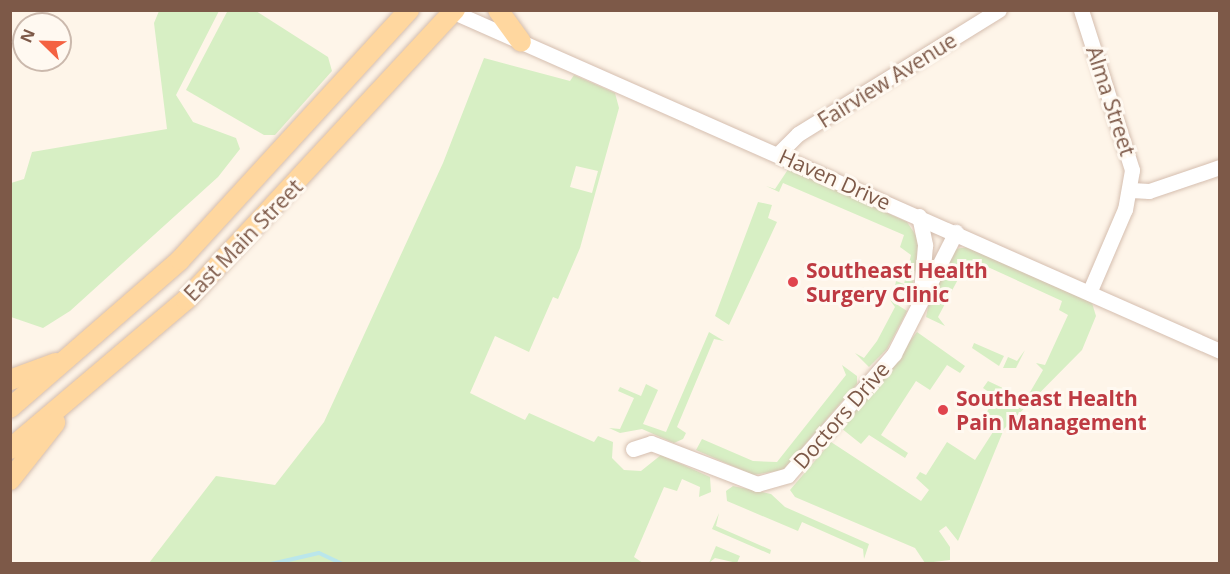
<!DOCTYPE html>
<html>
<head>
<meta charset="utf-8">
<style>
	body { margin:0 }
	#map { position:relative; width:1230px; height:574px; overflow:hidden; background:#fef5e9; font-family:"Open Sans",sans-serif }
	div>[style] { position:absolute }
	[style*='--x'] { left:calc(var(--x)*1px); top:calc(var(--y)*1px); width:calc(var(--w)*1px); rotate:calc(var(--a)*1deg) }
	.green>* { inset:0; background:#d7efc4 }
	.stream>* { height:4px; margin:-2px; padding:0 2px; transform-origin:2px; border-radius:2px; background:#bae6eb }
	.roads { filter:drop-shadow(0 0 2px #d5beaf) drop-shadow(0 0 2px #d5beaf) }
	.minor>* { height:15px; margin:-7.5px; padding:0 7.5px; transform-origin:7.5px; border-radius:7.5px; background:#fff }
	.major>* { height:20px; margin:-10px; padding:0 10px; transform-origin:10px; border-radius:10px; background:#ffd79f }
	.dots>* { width:16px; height:16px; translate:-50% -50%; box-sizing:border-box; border:3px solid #fff9f1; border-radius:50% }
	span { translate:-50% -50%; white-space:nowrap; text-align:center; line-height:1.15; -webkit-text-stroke:6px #fff9f1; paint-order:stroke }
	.street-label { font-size:21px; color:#7d5948 }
	.health-label { font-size:21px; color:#be3a42; font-weight:700 }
	.left { translate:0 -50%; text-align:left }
	.frame { position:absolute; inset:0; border:12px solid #7d5948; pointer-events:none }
	.north { position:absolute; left:12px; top:12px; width:60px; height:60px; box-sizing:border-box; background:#fff9f1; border:2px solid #cbb9ad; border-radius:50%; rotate:293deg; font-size:16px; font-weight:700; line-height:24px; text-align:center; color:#7d5948 }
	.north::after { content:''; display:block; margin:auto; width:21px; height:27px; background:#f46242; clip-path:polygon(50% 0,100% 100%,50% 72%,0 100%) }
</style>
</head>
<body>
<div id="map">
	<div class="green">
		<div style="clip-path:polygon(228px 10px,256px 11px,328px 57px,332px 71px,275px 135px,264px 135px,186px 90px)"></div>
		<div style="clip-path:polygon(159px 11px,219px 11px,176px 95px,193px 122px,236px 138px,240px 149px,218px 177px,70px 311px,43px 328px,11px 317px,11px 183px,24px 179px,32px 152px,167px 129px,154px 23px)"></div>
		<div style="clip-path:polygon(evenodd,484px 58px,570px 81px,574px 75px,615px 93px,619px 108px,580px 248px,558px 299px,553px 297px,529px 352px,495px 336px,470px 393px,525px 420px,529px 413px,594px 442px,598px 436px,613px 442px,612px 458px,624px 470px,641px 471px,661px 455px,710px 477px,711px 492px,699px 497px,700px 487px,682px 479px,677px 491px,664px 487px,634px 557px,643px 563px,149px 563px,216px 476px,275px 485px,324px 422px,443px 163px,484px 58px,576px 166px,598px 171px,592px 193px,570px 187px,576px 166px)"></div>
		<div style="clip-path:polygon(789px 168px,907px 222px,919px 240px,912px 291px,895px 286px,896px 281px,904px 284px,911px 255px,900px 247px,904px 235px,783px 183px,779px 192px,766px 186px,775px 189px)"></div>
		<div style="clip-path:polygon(758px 202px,772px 205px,768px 218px,777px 222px,729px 325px,715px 316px)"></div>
		<div style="clip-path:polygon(968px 247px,1092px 303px,1096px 316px,1082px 350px,1004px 429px,958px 541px,946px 526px,939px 531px,950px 547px,950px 560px,925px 563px,915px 548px,795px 497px,790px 490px,831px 442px,921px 501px,929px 490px,916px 478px,920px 472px,926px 475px,947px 442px,975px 460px,993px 432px,980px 423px,996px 397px,983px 388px,988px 381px,1026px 399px,1043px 370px,1036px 363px,1045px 365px,1068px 315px,1059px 310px,1062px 301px,979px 263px,973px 272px,964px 268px,938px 317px,945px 326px,926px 317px,930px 298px,955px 249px)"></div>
		<div style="clip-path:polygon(890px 300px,907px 311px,887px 349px,869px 367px,855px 353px,864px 358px,877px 341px,895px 307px)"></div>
		<div style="clip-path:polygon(709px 332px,724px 341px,714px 339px,677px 427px,686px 433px,683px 439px,674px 443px,642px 429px,620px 433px,609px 428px,620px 429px,634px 398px,618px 391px,620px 387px,641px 396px,646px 384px,658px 390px,643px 424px,666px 432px)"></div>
		<div style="clip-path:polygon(917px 332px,965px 366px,960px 373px,947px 365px,930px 390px,916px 381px,881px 435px,908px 453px,905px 458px,869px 435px,861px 444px,841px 428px)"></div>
		<div style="clip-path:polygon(974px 343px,1004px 356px,999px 366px,972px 348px)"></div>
		<div style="clip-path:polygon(1025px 350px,1016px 368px,1003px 368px,1008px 357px,1017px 361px)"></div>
		<div style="clip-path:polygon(842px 365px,857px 376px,857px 384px,783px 470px,753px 475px,696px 450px,702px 439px,753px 461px,777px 462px,846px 375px)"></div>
		<div style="clip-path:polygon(733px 486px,771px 494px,785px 507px,869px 544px,864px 559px,863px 549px,802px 522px,798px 531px,727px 501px,726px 491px)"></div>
		<div style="clip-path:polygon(719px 513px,716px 526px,771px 550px,770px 554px,712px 529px)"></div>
		<div style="clip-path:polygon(716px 546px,740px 556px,737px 563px,715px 558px,709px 563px)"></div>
	</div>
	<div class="stream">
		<div style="--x:271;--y:564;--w:49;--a:-12.9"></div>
		<div style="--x:319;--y:553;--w:26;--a:25"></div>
	</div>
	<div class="roads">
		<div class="minor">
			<div style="--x:449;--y:10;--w:843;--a:23.86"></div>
			<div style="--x:1081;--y:10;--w:168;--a:72.3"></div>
			<div style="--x:1132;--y:170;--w:40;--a:100"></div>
			<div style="--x:1125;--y:209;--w:91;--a:113.2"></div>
			<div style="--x:778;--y:154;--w:28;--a:-45"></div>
			<div style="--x:798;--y:134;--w:236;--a:-31.7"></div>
			<div style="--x:1131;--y:190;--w:18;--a:3"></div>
			<div style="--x:1149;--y:191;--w:75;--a:-18.7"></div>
			<div style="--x:919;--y:216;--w:30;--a:78"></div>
			<div style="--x:925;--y:245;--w:48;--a:94.8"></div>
			<div style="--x:633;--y:449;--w:19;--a:-18"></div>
			<div style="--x:651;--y:443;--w:114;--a:21.1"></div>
			<div style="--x:757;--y:484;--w:32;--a:-16"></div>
			<div style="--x:788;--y:475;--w:161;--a:-48.8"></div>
			<div style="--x:894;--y:354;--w:137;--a:-63.1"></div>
		</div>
		<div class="major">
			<div style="--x:498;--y:10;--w:39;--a:54"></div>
			<div style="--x:10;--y:380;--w:49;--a:-20.3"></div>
			<div style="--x:10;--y:408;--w:225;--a:-41"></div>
			<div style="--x:180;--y:260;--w:339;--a:-47.5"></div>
			<div style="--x:10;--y:449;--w:231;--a:-40.3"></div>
			<div style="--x:186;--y:300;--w:396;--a:-47.2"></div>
			<div style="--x:10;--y:480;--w:73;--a:-51.7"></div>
		</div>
	</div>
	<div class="dots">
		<div style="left:793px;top:282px;background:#e0444e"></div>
		<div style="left:943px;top:410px;background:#e0444e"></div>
	</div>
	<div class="street-label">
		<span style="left:887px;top:80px;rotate:-32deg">Fairview Avenue</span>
		<span style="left:1111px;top:101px;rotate:72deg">Alma Street</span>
		<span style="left:835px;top:179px;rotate:24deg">Haven Drive</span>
		<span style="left:243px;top:240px;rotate:-46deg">East Main Street</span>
		<span style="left:841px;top:415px;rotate:-49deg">Doctors Drive</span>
	</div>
	<div class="health-label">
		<span class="left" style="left:806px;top:282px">Southeast Health<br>Surgery Clinic</span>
		<span class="left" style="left:956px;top:410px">Southeast Health<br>Pain Management</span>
	</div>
	<div class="frame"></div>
	<div class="north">N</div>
</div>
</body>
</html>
